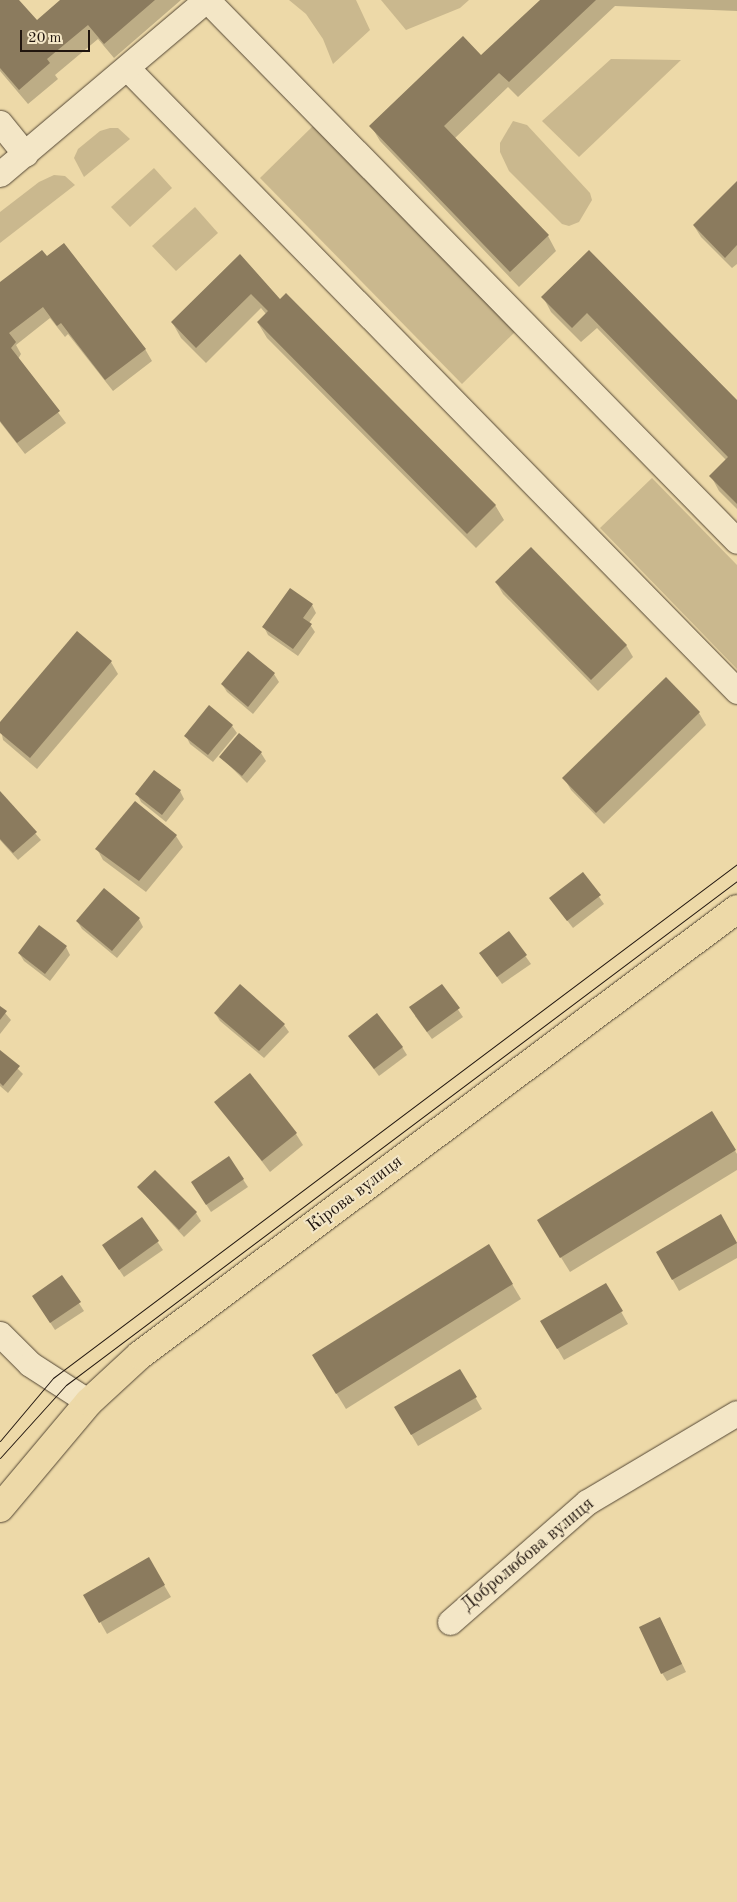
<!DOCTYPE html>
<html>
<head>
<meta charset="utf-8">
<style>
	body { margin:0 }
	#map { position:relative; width:737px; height:1902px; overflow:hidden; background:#edd9a8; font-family:"Old Standard TT",serif }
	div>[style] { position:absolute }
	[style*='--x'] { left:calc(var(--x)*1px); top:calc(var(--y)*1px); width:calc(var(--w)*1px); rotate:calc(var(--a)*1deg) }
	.green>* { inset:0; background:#cab88e }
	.shadow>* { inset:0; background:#0003 }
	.building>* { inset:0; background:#8b7b5e }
	.roads { filter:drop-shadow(0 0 1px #534634) drop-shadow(0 0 1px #534634) }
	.minor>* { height:25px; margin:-12.5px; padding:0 12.5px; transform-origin:12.5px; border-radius:12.5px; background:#f3e6c6 }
	.major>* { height:28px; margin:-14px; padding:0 14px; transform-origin:14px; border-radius:14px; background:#edd9a8 }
	.tram>* { height:1px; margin:-0.5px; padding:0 0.5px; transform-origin:0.5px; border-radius:0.5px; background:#20150e }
	span { translate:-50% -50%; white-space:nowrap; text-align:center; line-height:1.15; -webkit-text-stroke:4px #f3e6c6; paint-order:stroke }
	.street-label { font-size:18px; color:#20150e }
	.scale { position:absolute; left:20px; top:30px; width:70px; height:22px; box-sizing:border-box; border:2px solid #20150e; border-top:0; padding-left:6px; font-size:15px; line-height:18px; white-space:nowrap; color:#20150e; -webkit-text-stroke:4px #f3e6c6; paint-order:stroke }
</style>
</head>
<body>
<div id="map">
	<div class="green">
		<div style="clip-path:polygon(289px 0,356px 0,370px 30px,333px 64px,323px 39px,306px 14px)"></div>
		<div style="clip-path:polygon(381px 0,469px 0,460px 8px,406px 30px)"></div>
		<div style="clip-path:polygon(611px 59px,681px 60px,579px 157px,542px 121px)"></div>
		<div style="clip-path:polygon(513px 121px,527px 125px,590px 193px,592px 200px,579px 222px,569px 226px,562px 224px,509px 171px,500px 152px,500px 143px)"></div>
		<div style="clip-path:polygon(315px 124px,517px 330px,462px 384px,260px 178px)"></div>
		<div style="clip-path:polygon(110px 128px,118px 128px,130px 139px,84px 177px,74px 158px,78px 149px,100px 131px)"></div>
		<div style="clip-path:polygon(154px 168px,172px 188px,130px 227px,111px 207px)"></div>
		<div style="clip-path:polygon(54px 175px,65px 176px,75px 185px,0 243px,0 212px,39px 182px)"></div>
		<div style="clip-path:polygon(195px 207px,218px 233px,176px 271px,152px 246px)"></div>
		<div style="clip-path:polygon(652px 478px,737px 565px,737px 669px,600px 528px)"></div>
	</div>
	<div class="shadow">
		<div style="clip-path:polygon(0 0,18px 0,36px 22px,62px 0,181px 0,114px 58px,98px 39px,55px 75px,58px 79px,28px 104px,0 71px)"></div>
		<div style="clip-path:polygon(541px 0,737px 0,737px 11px,615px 6px,518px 97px,508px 87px,454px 139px,548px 236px,556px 251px,519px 287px,380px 141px,371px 126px,481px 57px)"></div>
		<div style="clip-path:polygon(737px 183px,737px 264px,732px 268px,701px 237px,694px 226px)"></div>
		<div style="clip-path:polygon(589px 252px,737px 402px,737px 509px,719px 491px,711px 476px,726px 460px,597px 328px,581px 342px,551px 312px,543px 297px)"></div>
		<div style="clip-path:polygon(240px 255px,280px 301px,495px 505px,504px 520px,476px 548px,267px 338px,258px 323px,266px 314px,261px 308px,206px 363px,181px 338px,172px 322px)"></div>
		<div style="clip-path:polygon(0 284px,145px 349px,152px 361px,113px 391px,68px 334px,65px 337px,50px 318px,16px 345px,21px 354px,18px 359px,66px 423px,25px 454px,0 422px)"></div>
		<div style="clip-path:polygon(496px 582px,626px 645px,633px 657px,598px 691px,503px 594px)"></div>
		<div style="clip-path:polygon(312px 605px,316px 613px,309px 623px,315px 632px,298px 656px,268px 635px,264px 627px)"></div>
		<div style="clip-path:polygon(77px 633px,111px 662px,118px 674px,37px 769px,3px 740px,0 724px)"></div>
		<div style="clip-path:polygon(248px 652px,274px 674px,279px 682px,253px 714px,227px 692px,222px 684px)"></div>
		<div style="clip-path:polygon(666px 679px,699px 713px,706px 725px,604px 824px,571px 790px,564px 778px)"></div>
		<div style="clip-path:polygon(232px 726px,237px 733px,213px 762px,190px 744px,186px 736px)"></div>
		<div style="clip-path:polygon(261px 753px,266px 761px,247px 783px,221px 757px)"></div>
		<div style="clip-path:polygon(180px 791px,184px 799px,166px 822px,141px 802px,137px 794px)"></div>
		<div style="clip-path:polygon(0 793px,41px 840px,18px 860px,0 840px)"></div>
		<div style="clip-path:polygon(176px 836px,183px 847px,146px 892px,103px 860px,97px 849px)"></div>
		<div style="clip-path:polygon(583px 874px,604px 904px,573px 928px,556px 906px)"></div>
		<div style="clip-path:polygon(139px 919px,143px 927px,117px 958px,82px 929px,77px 921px)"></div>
		<div style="clip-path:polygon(509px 933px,531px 964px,502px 984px,481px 954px)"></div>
		<div style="clip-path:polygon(66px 947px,70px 955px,50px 981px,24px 961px,19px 953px)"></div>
		<div style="clip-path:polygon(442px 986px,463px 1017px,432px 1039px,415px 1016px)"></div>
		<div style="clip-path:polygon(0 1007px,11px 1020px,0 1034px)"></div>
		<div style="clip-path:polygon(215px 1013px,284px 1025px,289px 1032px,264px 1058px,220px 1021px)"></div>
		<div style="clip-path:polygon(349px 1036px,402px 1047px,407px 1055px,379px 1076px)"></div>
		<div style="clip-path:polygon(0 1051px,23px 1074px,8px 1093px,0 1086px)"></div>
		<div style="clip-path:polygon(216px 1102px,296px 1134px,303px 1145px,270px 1172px)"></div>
		<div style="clip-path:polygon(712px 1113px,737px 1154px,737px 1170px,570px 1272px,547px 1235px)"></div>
		<div style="clip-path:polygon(229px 1158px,248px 1187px,211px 1212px,197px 1190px)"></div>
		<div style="clip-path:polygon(138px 1187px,196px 1213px,201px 1221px,184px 1237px)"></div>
		<div style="clip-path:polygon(721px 1216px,737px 1243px,737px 1258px,679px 1291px,657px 1252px)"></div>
		<div style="clip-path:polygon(142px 1219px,163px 1250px,124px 1277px,108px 1253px)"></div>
		<div style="clip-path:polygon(62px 1277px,84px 1311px,55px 1330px,38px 1304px)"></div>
		<div style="clip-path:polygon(512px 1284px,521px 1299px,346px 1409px,322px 1370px)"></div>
		<div style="clip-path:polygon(606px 1285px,628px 1324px,564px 1360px,542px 1322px)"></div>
		<div style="clip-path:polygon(460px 1371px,482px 1409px,418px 1446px,396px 1408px)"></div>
		<div style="clip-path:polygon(148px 1558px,171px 1597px,107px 1634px,85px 1595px)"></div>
		<div style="clip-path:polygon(664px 1626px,686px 1672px,667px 1681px,662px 1673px)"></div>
	</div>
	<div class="building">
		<div style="clip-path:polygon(0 0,19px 0,37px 20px,60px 0,155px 0,104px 44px,88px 25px,47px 59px,50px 63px,19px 90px,0 68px)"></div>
		<div style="clip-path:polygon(540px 0,596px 0,509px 82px,499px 73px,444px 126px,549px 235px,510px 272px,369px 126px,463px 36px,481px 55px)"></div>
		<div style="clip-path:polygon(737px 181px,737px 245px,725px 258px,693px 225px)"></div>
		<div style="clip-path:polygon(64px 243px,146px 349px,105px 380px,61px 323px,57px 326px,43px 307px,9px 333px,16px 342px,11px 348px,60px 411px,17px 443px,0 421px,0 282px,42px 250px,47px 256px)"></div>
		<div style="clip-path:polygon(589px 250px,737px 400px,737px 504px,709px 476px,728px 457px,587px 313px,572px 328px,541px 297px)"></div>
		<div style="clip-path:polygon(240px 254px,280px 299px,286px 293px,496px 505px,467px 534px,257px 322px,268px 311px,251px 294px,196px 348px,171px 322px)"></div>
		<div style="clip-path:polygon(531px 547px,627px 645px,591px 680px,495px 582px)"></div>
		<div style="clip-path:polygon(290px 588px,313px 604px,303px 618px,312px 624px,293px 649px,262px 627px)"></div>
		<div style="clip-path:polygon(77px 631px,112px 661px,30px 758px,0 733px,0 722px)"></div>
		<div style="clip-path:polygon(248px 651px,275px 673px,248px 707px,221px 684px)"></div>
		<div style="clip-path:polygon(666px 677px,700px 712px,596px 813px,562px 778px)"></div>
		<div style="clip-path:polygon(209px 705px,233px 725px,208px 755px,184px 736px)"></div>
		<div style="clip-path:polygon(239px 733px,262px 752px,242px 776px,219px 757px)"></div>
		<div style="clip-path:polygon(154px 770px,181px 790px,162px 815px,135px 794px)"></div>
		<div style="clip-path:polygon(0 791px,37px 832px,13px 853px,0 839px)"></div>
		<div style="clip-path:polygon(135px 801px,177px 835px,139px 881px,95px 849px)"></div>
		<div style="clip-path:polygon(583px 872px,601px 895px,567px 921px,549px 898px)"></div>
		<div style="clip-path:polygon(104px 888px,140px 918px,112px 951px,76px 921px)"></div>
		<div style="clip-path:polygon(39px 925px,67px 946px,45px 974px,18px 953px)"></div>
		<div style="clip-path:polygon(509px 931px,527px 955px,497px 977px,479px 953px)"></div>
		<div style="clip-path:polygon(240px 984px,285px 1024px,259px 1051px,214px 1013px)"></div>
		<div style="clip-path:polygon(442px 984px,460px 1008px,427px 1032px,409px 1007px)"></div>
		<div style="clip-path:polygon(0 1006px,7px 1011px,0 1020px)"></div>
		<div style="clip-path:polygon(377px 1013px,403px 1047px,374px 1069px,348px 1036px)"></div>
		<div style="clip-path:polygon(0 1050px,20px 1066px,3px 1086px,0 1083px)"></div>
		<div style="clip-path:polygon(250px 1073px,297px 1133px,262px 1161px,214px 1102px)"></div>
		<div style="clip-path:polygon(712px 1111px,736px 1150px,560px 1258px,537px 1220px)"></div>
		<div style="clip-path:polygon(229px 1156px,244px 1179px,206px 1205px,191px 1182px)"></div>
		<div style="clip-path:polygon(155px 1170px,197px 1212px,179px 1230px,137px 1187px)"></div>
		<div style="clip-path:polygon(721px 1214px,737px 1243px,672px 1280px,656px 1252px)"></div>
		<div style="clip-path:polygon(142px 1217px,159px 1241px,119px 1270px,102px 1245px)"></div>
		<div style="clip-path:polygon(489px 1244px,513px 1284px,336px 1394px,312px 1355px)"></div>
		<div style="clip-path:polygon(62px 1275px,81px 1302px,50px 1323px,32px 1296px)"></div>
		<div style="clip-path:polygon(606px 1283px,623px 1311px,557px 1349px,540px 1321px)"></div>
		<div style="clip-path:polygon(460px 1369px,477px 1397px,411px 1435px,394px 1407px)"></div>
		<div style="clip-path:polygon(149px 1557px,165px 1585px,99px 1623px,83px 1595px)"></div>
		<div style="clip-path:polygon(660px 1617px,682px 1664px,661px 1674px,639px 1627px)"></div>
	</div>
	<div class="roads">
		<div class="minor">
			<div style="--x:207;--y:0;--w:757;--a:45.59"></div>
			<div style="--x:127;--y:68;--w:872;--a:45.6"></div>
			<div style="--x:0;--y:123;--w:40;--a:51"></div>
			<div style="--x:0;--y:174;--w:270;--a:-40.2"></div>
			<div style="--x:0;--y:1334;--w:42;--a:45"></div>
			<div style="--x:30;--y:1364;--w:70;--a:32.8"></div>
			<div style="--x:450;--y:1622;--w:182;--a:-41.2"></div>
			<div style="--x:587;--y:1502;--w:174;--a:-30.7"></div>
		</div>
		<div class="major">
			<div style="--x:0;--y:1508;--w:138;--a:-50"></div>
			<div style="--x:89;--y:1402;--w:69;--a:-42.7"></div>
			<div style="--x:140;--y:1355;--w:745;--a:-36.76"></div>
		</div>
	</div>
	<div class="tram">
		<div style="--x:0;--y:1441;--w:82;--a:-49.9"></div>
		<div style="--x:53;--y:1378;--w:856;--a:-36.92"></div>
		<div style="--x:0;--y:1458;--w:98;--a:-47.9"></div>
		<div style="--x:66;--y:1385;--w:839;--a:-36.91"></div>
	</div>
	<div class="street-label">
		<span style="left:355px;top:1194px;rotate:-37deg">Кірова вулиця</span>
		<span style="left:528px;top:1555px;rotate:-40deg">Добролюбова вулиця</span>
	</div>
	<div class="scale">20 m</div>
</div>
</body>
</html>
